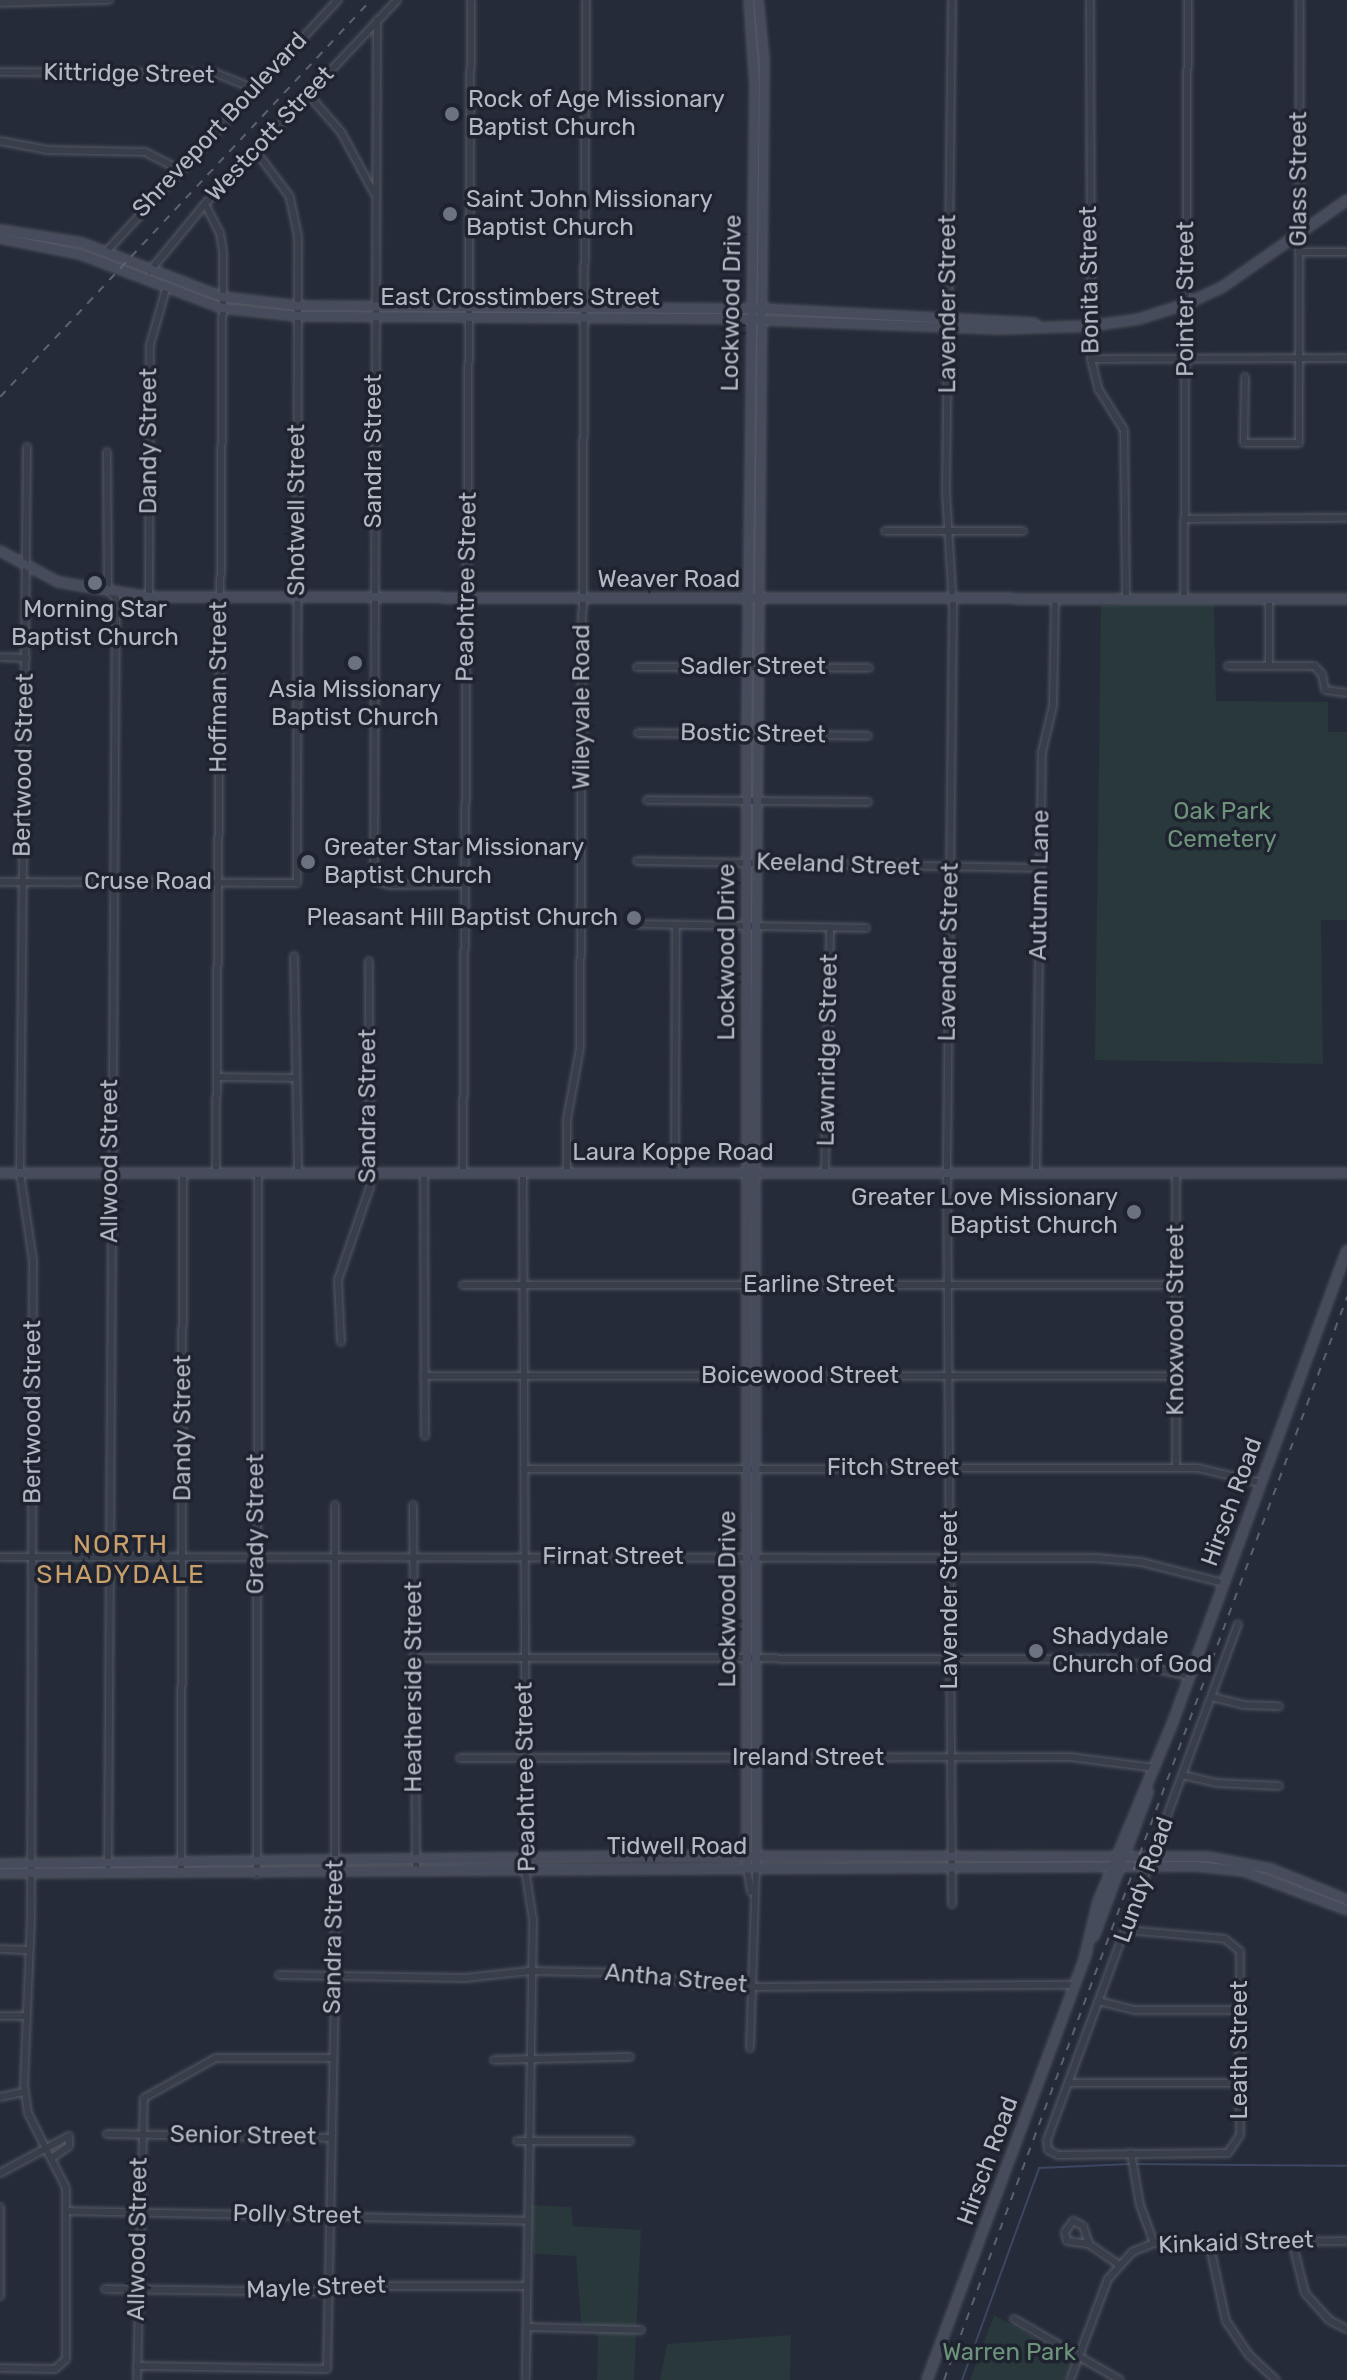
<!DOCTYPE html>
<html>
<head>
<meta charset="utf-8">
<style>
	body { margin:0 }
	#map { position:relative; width:1347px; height:2380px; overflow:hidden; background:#252b39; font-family:Rubik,sans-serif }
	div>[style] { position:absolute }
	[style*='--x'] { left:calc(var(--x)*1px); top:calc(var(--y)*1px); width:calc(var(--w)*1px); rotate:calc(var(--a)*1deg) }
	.green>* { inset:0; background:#28383b }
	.stream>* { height:2px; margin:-1px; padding:0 1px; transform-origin:1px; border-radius:1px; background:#3c4761 }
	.roads { filter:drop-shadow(0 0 2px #545965) drop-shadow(0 0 2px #545965) }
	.street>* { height:6px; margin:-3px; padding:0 3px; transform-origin:3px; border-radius:3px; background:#383e4a }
	.secondary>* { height:8px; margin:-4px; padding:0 4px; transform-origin:4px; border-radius:4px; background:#474c5c }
	.rail>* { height:2px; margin-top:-1px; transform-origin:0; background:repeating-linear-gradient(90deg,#5b6170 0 8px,transparent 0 16px) }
	.dots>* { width:22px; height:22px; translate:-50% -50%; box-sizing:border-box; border:4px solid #1e232f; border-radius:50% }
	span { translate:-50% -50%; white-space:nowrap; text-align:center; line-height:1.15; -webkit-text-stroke:7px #1e232f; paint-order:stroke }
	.street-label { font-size:24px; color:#b4b9c5 }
	.poi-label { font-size:24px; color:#b4b9c5 }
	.left { translate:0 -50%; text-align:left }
	.right { translate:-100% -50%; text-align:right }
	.park-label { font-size:24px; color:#6d947b }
	.neighbourhood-label { font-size:26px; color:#c99f6b; letter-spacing:2px }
</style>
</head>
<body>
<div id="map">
	<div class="green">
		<div style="clip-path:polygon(1214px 604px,1216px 701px,1328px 702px,1328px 732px,1347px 732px,1347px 920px,1321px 920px,1323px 1064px,1095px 1060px,1101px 605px)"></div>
		<div style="clip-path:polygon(531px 2205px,571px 2207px,573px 2226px,641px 2230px,634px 2380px,597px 2380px,598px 2336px,581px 2321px,576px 2256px,534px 2254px)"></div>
		<div style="clip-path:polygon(994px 2315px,1072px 2358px,1064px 2380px,970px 2380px)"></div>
		<div style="clip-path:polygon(791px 2335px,790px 2380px,660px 2380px,667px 2344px)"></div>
	</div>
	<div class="stream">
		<div style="--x:1136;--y:2164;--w:211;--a:0.5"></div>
		<div style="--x:962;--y:2380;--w:226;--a:-70"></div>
		<div style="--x:1039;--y:2168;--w:91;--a:-2.5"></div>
	</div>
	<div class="roads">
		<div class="street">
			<div style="--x:952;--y:0;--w:492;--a:90.7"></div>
			<div style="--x:946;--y:492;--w:116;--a:86.5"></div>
			<div style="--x:953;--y:608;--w:556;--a:90.62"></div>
			<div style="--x:947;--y:1164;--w:740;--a:89.61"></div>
			<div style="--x:1090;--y:0;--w:359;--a:89.8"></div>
			<div style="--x:1091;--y:359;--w:32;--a:76"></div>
			<div style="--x:1099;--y:390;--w:47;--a:58"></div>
			<div style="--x:1124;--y:430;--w:169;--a:89.3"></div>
			<div style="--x:0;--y:3;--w:109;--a:-1.6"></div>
			<div style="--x:377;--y:20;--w:849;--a:90.2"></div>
			<div style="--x:374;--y:869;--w:12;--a:81"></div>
			<div style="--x:376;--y:881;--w:15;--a:16"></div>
			<div style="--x:390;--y:885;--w:75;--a:-0.8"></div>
			<div style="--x:0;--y:72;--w:215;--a:0.3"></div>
			<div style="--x:215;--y:73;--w:43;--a:21.8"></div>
			<div style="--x:307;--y:93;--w:52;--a:48.9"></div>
			<div style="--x:341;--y:132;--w:69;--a:61.6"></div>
			<div style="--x:0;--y:141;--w:49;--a:10.6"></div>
			<div style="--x:48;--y:150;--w:97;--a:1.2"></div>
			<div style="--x:145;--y:152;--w:37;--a:27"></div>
			<div style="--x:205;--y:204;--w:33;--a:63"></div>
			<div style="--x:220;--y:233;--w:19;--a:81"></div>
			<div style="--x:223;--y:252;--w:921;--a:90.44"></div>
			<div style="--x:106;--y:252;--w:343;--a:-47.4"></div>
			<div style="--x:1299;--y:252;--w:48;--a:0"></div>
			<div style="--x:150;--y:271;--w:87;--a:-50.6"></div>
			<div style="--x:205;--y:204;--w:280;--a:-46.7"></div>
			<div style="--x:1091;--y:359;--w:256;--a:-0.2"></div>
			<div style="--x:1245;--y:377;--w:66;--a:90.9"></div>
			<div style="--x:1244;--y:443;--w:55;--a:0"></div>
			<div style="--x:1299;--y:443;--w:443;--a:-89.9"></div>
			<div style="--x:107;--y:452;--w:137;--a:89.6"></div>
			<div style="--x:108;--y:589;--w:13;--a:51"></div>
			<div style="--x:116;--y:599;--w:1266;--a:90.36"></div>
			<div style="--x:1184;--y:519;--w:163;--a:-0.4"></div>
			<div style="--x:885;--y:531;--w:138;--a:0"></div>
			<div style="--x:149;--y:597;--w:252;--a:-89.8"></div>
			<div style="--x:150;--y:345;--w:58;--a:-74.1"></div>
			<div style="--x:1184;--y:599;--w:599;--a:-89.62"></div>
			<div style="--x:0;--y:657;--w:26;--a:2"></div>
			<div style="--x:1228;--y:666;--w:86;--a:0"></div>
			<div style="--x:1314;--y:666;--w:11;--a:45"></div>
			<div style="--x:1322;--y:674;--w:16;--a:79"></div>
			<div style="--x:1325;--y:690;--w:22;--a:8"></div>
			<div style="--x:1269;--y:666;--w:67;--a:-90"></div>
			<div style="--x:637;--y:667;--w:232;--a:0.2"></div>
			<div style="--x:638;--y:733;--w:230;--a:0.7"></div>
			<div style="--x:647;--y:800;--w:221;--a:0.5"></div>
			<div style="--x:637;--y:861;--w:402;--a:1"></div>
			<div style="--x:0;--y:882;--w:297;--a:0.2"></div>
			<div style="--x:297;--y:883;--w:647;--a:-89.91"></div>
			<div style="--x:298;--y:236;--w:40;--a:-102"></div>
			<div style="--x:290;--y:197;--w:59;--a:-126.7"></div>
			<div style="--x:638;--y:924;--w:228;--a:1"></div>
			<div style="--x:294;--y:956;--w:218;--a:88.9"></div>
			<div style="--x:217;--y:1077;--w:77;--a:0.7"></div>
			<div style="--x:825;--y:1172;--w:245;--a:-88.8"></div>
			<div style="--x:463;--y:1173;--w:1173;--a:-89.61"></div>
			<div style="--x:567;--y:1173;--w:54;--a:-90"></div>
			<div style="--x:567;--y:1119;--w:72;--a:-79.6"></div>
			<div style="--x:580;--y:1048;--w:1048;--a:-89.67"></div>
			<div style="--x:675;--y:1173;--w:248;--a:-89.8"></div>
			<div style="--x:1036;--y:1173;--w:421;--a:-89.2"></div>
			<div style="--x:1042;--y:752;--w:47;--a:-76.6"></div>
			<div style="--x:1053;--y:706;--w:107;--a:-88.9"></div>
			<div style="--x:424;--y:1174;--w:262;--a:89.8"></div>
			<div style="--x:523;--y:1174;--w:701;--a:89.75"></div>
			<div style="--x:526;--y:1875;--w:46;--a:81.2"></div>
			<div style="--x:533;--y:1920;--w:460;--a:90.9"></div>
			<div style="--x:463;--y:1285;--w:713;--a:0"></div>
			<div style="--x:341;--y:1342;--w:62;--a:-92.8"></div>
			<div style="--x:338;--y:1280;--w:98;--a:-71"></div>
			<div style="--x:370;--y:1187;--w:226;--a:-90.3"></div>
			<div style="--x:424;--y:1376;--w:752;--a:0"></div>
			<div style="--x:1176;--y:1468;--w:295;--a:-90"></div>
			<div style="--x:524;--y:1469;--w:674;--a:-0.09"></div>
			<div style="--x:1198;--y:1468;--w:65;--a:13.4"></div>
			<div style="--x:413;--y:1505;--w:363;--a:89.5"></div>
			<div style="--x:0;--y:1557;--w:1096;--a:0.05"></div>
			<div style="--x:1096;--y:1558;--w:45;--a:5.1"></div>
			<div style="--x:1141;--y:1562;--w:86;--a:14.2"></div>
			<div style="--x:414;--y:1658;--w:697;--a:0.08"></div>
			<div style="--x:1111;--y:1659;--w:80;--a:12.3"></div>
			<div style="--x:1212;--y:1697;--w:33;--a:14"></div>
			<div style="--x:1244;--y:1705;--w:35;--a:2"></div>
			<div style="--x:460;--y:1758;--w:610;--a:-0.09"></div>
			<div style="--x:1070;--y:1757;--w:86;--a:7.4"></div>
			<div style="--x:1182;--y:1775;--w:35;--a:13"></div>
			<div style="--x:1216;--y:1783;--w:63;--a:2.7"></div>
			<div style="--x:747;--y:1867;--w:25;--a:81"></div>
			<div style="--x:181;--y:1873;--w:699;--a:-89.84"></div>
			<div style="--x:257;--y:1874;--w:701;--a:-89.92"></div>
			<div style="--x:1127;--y:1930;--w:98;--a:5.2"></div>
			<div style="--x:1225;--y:1939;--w:19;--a:39"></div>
			<div style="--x:1240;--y:1951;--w:184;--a:90"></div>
			<div style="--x:1240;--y:2135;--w:22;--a:124"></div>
			<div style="--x:1228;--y:2153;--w:170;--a:179.3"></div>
			<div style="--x:1058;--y:2155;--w:11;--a:-153"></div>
			<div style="--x:1048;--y:2150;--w:10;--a:-96"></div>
			<div style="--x:1047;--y:2140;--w:550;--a:-69.69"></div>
			<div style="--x:0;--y:1949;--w:26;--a:2"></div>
			<div style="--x:279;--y:1975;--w:186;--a:0.9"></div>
			<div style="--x:465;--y:1978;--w:65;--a:-6.1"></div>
			<div style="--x:530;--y:1971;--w:101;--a:1.1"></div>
			<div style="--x:631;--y:1973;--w:73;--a:9.5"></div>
			<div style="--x:703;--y:1985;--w:47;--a:2.4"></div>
			<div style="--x:750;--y:1987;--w:325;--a:-0.4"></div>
			<div style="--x:1098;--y:2001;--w:36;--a:14"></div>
			<div style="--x:1133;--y:2010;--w:108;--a:0"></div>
			<div style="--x:0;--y:2016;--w:26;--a:0"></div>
			<div style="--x:750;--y:2048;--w:181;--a:-88.1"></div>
			<div style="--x:494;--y:2060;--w:136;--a:-1.3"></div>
			<div style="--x:1068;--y:2083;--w:172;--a:0"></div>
			<div style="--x:0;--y:2097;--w:25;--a:-12"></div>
			<div style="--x:107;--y:2134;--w:225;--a:1"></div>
			<div style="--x:517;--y:2141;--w:113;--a:0"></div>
			<div style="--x:1131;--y:2153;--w:53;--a:80.2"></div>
			<div style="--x:1140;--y:2205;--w:40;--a:69.8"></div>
			<div style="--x:0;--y:2173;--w:78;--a:-28.2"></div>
			<div style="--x:69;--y:2136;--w:10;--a:90"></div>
			<div style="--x:69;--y:2146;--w:21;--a:145"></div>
			<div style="--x:0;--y:2207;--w:89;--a:90"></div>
			<div style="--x:67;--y:2211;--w:461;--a:1.2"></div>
			<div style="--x:1292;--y:2241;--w:54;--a:76"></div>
			<div style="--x:1305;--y:2293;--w:36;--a:48"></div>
			<div style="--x:1329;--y:2320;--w:20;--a:27"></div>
			<div style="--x:1209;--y:2242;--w:81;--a:77.9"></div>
			<div style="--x:1226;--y:2321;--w:41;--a:55.9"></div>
			<div style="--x:1249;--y:2355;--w:37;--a:43"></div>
			<div style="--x:1089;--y:2244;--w:19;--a:-108"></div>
			<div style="--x:1083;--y:2226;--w:11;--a:-153"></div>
			<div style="--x:1073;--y:2221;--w:14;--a:126"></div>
			<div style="--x:1065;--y:2232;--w:9;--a:77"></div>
			<div style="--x:1067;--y:2241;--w:22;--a:8"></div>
			<div style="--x:1089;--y:2244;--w:35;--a:35"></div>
			<div style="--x:105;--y:2289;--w:204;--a:0.8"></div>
			<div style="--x:309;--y:2292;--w:54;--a:-6.3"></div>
			<div style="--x:363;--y:2286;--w:164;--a:0"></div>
			<div style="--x:1014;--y:2319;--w:122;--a:29.9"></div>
			<div style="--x:527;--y:2327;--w:114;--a:1.5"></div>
			<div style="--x:137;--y:2366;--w:190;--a:0.9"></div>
			<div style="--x:327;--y:2369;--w:392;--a:-88.8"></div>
			<div style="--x:335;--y:1977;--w:472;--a:-90"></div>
			<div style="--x:0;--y:2368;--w:55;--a:1"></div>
			<div style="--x:55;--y:2369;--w:15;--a:-42"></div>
			<div style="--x:66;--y:2359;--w:171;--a:-90"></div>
			<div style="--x:66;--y:2188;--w:84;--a:-116.9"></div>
			<div style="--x:28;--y:2113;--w:28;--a:-98"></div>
			<div style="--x:24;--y:2085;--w:168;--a:-87.6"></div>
			<div style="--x:31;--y:1917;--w:656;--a:-89.83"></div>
			<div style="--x:33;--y:1261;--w:89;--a:-98.4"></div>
			<div style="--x:20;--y:1173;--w:726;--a:-89.45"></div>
			<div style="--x:137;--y:2380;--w:282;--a:-88.6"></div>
			<div style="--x:144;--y:2098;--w:82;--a:-29.1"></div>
			<div style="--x:216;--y:2058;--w:115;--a:0"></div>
			<div style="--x:1070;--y:2380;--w:108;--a:-69.4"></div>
			<div style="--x:1108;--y:2279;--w:36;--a:-48"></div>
			<div style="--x:1132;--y:2252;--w:24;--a:-22"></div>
			<div style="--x:1154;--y:2243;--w:193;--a:-0.6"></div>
		</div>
		<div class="secondary">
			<div style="--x:0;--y:230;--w:83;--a:9"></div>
			<div style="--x:82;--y:243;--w:150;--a:21.1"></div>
			<div style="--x:222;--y:297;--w:77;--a:6.8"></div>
			<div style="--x:298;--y:306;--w:466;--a:0.4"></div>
			<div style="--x:764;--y:309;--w:271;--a:3"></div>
			<div style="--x:0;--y:238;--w:82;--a:11.3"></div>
			<div style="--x:80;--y:254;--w:152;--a:20.8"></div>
			<div style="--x:222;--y:308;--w:76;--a:6"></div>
			<div style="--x:298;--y:316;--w:418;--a:0.3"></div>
			<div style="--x:716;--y:318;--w:280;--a:2.2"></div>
			<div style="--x:996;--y:329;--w:94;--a:-1.8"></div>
			<div style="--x:1090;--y:326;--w:49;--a:-8.1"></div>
			<div style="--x:1139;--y:319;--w:49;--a:-17.7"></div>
			<div style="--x:1186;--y:304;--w:38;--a:-25"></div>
			<div style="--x:1221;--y:288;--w:154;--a:-34.9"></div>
			<div style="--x:0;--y:551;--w:66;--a:28.1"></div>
			<div style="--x:58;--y:582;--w:92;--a:9.4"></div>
			<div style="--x:149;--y:597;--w:1198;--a:0.1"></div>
			<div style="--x:0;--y:1173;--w:1347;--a:0"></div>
			<div style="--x:0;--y:1864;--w:646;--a:-0.71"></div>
			<div style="--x:646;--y:1856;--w:562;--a:0.1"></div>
			<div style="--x:1208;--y:1857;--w:64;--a:10.8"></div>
			<div style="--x:1271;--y:1869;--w:82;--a:22.2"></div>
			<div style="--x:747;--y:1867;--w:1134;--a:-90"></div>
			<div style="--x:747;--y:733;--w:648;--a:-89.29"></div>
			<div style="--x:755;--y:85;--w:85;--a:-94"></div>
			<div style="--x:756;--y:1867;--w:822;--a:-90.07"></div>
			<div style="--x:755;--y:1045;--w:985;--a:-89.48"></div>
			<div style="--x:764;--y:60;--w:60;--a:-95.7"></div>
			<div style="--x:0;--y:1873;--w:1196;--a:-0.34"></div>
			<div style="--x:1196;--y:1866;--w:48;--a:5.9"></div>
			<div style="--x:1244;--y:1871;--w:110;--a:20.7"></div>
			<div style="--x:1094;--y:1936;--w:154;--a:-69.4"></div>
			<div style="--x:1085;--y:1956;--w:56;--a:-76.5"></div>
			<div style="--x:1098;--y:1902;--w:190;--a:-67.4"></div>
			<div style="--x:1171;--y:1727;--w:508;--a:-69.75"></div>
			<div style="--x:927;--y:2380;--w:457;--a:-69.5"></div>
		</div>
	</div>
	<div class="rail">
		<div style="--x:0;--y:397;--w:543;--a:-46.94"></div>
		<div style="--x:944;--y:2380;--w:1156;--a:-69.59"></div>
	</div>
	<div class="dots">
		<div style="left:452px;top:114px;background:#6b7280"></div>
		<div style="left:450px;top:214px;background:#6b7280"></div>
		<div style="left:95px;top:583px;background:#6b7280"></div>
		<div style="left:355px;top:663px;background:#6b7280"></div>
		<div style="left:308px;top:862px;background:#6b7280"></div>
		<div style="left:634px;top:918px;background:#6b7280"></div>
		<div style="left:1134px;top:1212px;background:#6b7280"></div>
		<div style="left:1036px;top:1651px;background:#6b7280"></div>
	</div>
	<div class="street-label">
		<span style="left:129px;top:74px;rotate:1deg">Kittridge Street</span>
		<span style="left:220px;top:125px;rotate:-47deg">Shreveport Boulevard</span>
		<span style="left:270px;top:134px;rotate:-47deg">Westcott Street</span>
		<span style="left:1299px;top:179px;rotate:-90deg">Glass Street</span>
		<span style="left:1090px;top:280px;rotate:-91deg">Bonita Street</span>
		<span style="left:520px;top:298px">East Crosstimbers Street</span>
		<span style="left:1186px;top:299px;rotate:-90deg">Pointer Street</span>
		<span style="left:732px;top:303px;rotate:-89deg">Lockwood Drive</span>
		<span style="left:948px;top:304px;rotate:-90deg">Lavender Street</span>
		<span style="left:149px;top:441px;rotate:-90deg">Dandy Street</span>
		<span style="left:374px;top:451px;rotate:-90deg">Sandra Street</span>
		<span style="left:297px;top:510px;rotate:-90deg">Shotwell Street</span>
		<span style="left:669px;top:580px">Weaver Road</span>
		<span style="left:467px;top:587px;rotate:-89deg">Peachtree Street</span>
		<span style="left:753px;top:667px">Sadler Street</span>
		<span style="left:219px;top:687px;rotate:-90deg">Hoffman Street</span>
		<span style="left:582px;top:707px;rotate:-90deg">Wileyvale Road</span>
		<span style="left:753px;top:734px;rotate:1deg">Bostic Street</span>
		<span style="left:24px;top:765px;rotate:-89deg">Bertwood Street</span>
		<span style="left:838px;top:865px;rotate:2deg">Keeland Street</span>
		<span style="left:148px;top:882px">Cruse Road</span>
		<span style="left:1040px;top:885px;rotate:-89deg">Autumn Lane</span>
		<span style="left:727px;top:952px;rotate:-90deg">Lockwood Drive</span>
		<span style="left:949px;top:952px;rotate:-89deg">Lavender Street</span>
		<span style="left:828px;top:1050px;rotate:-89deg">Lawnridge Street</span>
		<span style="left:368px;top:1106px;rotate:-90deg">Sandra Street</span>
		<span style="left:673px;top:1153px">Laura Koppe Road</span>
		<span style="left:110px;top:1161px;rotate:-90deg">Allwood Street</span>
		<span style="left:819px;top:1285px">Earline Street</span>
		<span style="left:1176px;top:1320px;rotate:-90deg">Knoxwood Street</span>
		<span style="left:800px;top:1376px">Boicewood Street</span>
		<span style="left:33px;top:1412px;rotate:-90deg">Bertwood Street</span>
		<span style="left:183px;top:1428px;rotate:-90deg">Dandy Street</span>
		<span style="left:893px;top:1468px">Fitch Street</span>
		<span style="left:1232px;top:1502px;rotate:-70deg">Hirsch Road</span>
		<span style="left:256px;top:1524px;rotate:-90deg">Grady Street</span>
		<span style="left:613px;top:1557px">Firnat Street</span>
		<span style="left:728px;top:1599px;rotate:-90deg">Lockwood Drive</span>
		<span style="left:950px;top:1600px;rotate:-90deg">Lavender Street</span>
		<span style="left:414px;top:1687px;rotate:-90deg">Heatherside Street</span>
		<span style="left:808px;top:1758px">Ireland Street</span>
		<span style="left:526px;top:1777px;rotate:-91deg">Peachtree Street</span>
		<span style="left:677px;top:1847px">Tidwell Road</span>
		<span style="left:1144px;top:1880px;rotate:-70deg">Lundy Road</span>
		<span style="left:334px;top:1937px;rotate:-89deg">Sandra Street</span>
		<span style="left:676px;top:1979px;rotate:5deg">Antha Street</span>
		<span style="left:1240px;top:2050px;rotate:-90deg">Leath Street</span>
		<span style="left:243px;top:2136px;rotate:1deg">Senior Street</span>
		<span style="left:988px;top:2161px;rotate:-70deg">Hirsch Road</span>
		<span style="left:297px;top:2215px;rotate:1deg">Polly Street</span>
		<span style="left:138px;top:2239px;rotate:-89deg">Allwood Street</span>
		<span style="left:1236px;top:2243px;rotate:-2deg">Kinkaid Street</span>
		<span style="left:316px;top:2288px;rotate:-2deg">Mayle Street</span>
	</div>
	<div class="poi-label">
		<span class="left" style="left:468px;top:114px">Rock of Age Missionary<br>Baptist Church</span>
		<span class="left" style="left:466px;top:214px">Saint John Missionary<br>Baptist Church</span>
		<span style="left:95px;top:624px">Morning Star<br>Baptist Church</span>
		<span style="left:355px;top:704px">Asia Missionary<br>Baptist Church</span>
		<span class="left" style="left:324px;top:862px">Greater Star Missionary<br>Baptist Church</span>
		<span class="right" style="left:618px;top:918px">Pleasant Hill Baptist Church</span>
		<span class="right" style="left:1118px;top:1212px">Greater Love Missionary<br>Baptist Church</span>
		<span class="left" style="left:1052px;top:1651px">Shadydale<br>Church of God</span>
	</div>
	<div class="park-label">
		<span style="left:1222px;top:826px">Oak Park<br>Cemetery</span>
		<span style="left:1009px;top:2353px">Warren Park</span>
	</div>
	<div class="neighbourhood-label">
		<span style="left:121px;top:1560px">NORTH<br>SHADYDALE</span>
	</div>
</div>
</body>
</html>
